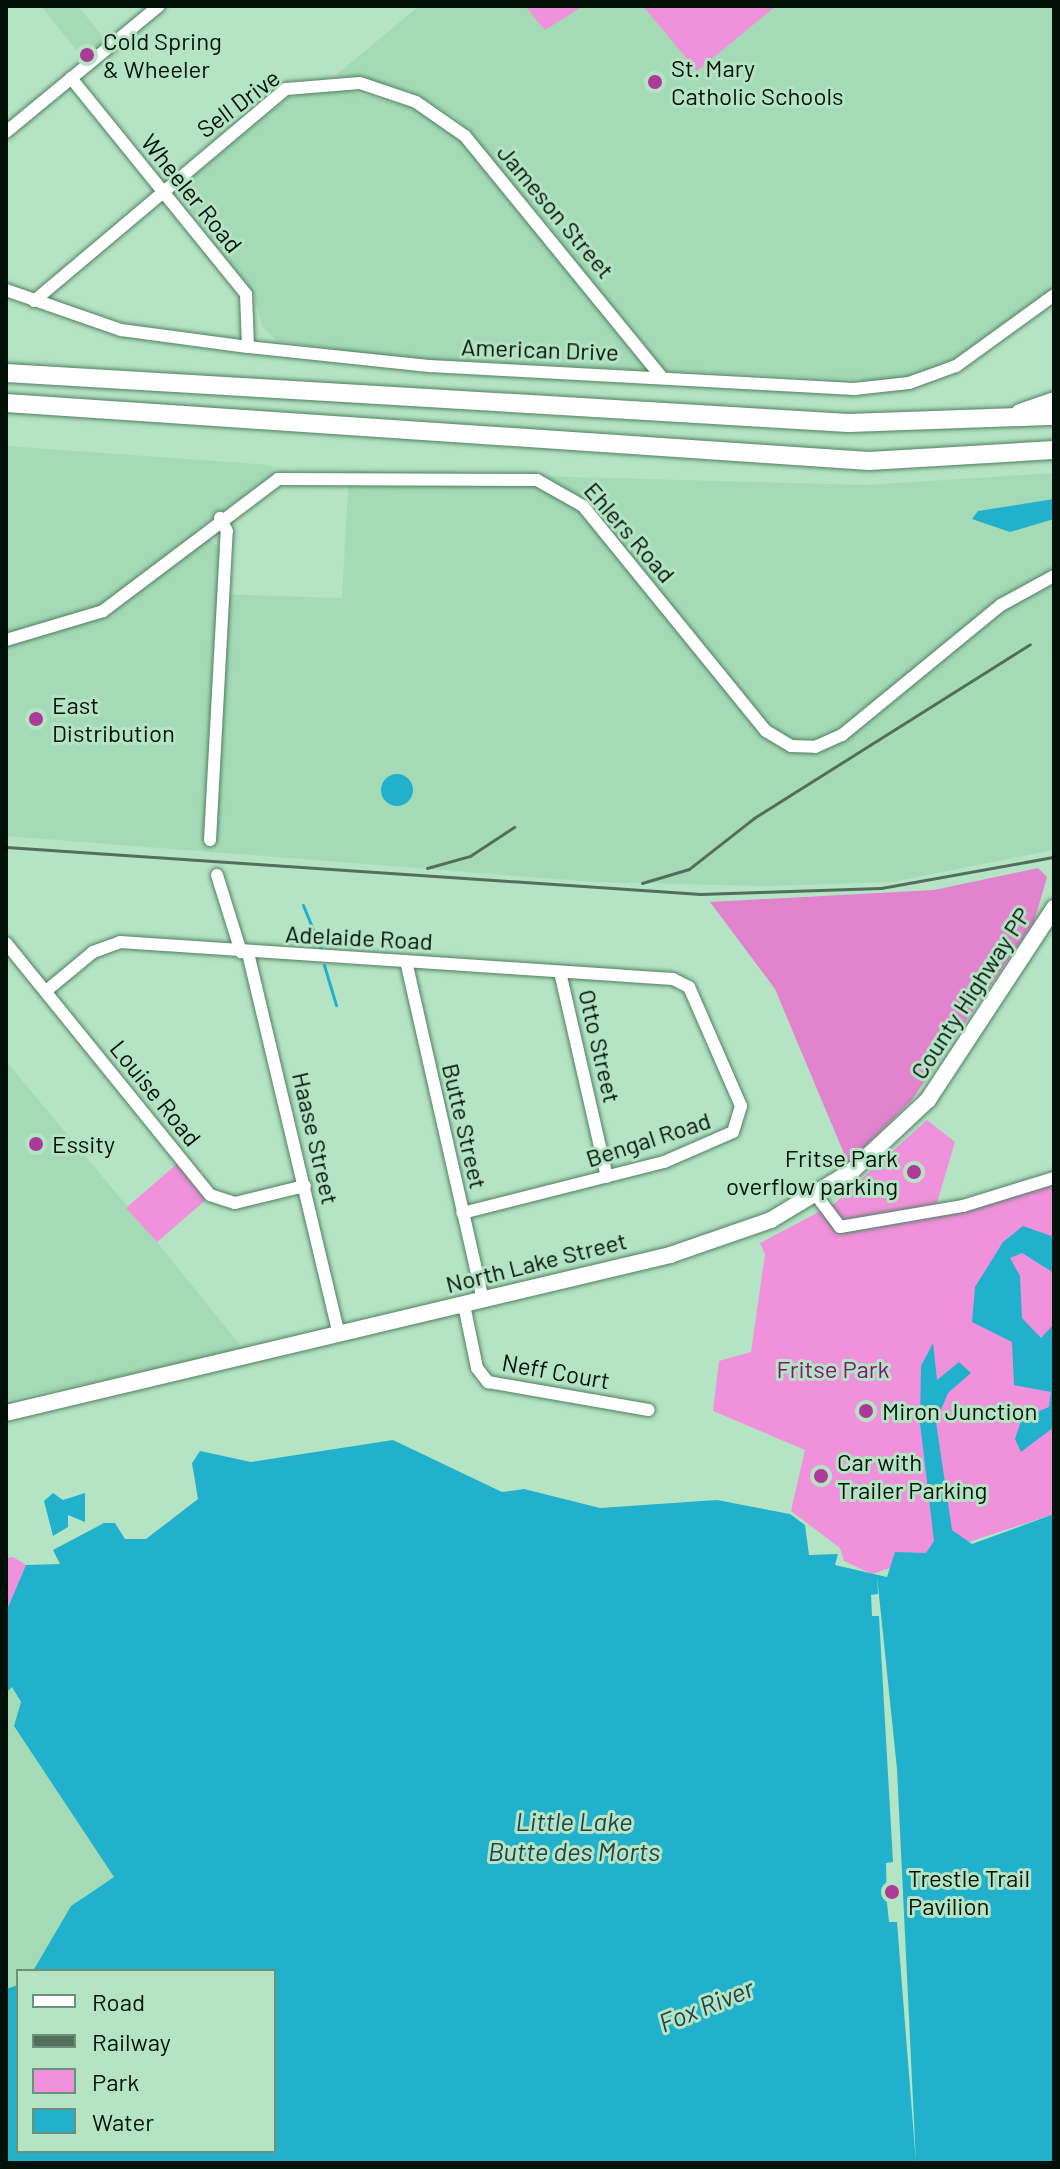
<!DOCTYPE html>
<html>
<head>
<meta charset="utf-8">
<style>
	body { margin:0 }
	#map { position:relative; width:1060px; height:2169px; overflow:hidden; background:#b4e4c4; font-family:Barlow,sans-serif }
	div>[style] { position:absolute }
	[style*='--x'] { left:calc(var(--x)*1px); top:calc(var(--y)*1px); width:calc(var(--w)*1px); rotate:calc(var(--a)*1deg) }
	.built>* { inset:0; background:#a4dbb6 }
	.green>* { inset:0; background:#f091db }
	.forest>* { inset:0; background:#e283cd }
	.water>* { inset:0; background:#22b1cd }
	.round { border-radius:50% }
	.pier>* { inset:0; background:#b4e4c4 }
	.stream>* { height:3px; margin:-1.5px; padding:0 1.5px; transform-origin:1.5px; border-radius:1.5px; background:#22b1cd }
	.roads { filter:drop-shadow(0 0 2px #517e61) drop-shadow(0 0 2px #517e61) }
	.minor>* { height:12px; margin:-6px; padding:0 6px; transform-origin:6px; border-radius:6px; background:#fff }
	.major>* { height:16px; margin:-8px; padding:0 8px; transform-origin:8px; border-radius:8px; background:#fff }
	.highway>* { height:18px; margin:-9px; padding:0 9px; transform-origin:9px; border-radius:9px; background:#fff }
	.rail>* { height:3px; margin:-1.5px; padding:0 1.5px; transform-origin:1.5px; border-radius:1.5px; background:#526f5c }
	.dots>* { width:22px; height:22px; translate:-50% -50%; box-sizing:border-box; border:4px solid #b4e4c4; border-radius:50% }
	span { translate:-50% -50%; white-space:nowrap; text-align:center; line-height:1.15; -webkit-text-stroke:6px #b4e4c4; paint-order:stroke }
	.poi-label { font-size:24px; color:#021107 }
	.left { translate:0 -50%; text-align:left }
	.right { translate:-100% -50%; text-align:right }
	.street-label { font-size:24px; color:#021107 }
	.park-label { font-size:24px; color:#851274 }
	.water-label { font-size:26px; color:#264249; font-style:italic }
	.frame { position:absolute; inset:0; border:8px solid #021107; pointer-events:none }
	.legend { position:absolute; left:16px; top:1969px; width:260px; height:184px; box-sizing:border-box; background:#b4e4c4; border:2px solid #6d9078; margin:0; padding:10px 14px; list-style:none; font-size:24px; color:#021107 }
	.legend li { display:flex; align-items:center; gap:16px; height:40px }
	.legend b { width:40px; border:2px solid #6d9078 }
</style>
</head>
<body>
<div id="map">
	<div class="built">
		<div style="clip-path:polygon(41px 6px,78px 6px,108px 43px,86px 62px)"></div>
		<div style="clip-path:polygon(419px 6px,1054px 6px,1054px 288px,993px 340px,941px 367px,890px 381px,401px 358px,277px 341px,263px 327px,253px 293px,176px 191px,288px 98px,338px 88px,418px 110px,461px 139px,543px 236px,551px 229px,456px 118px,409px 91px,336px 75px)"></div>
		<div style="clip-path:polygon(6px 446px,271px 465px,275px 473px,195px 531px,220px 547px,218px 594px,342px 598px,349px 471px,867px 485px,1054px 473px,1054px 850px,892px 882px,767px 886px,595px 882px,6px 836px)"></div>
		<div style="clip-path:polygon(6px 1061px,157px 1242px,244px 1350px,6px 1400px)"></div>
		<div style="clip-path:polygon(12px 1687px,114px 1877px,83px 1897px,33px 1971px,18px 1971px,18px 1985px,6px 1989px,6px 1693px)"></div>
	</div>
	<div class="green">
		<div style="clip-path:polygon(525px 6px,583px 6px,545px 30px)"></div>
		<div style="clip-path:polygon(643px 6px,776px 6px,697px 71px)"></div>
		<div style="clip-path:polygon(927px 1120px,955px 1142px,933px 1216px,1054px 1185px,1054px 1514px,872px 1574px,844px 1561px,840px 1548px,791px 1511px,805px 1450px,713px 1411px,719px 1361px,751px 1352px,765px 1254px,760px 1243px,834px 1204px)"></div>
		<div style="clip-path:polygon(178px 1163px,208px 1198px,157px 1242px,126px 1208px)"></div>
		<div style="clip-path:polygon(13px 1557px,26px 1565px,6px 1612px,6px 1558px)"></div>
	</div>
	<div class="forest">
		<div style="clip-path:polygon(1038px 868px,1047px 877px,1034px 922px,911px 1101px,848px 1163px,775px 989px,710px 902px,934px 890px)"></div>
	</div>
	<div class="water">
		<div style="clip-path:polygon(1054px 499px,1054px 519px,1010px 532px,972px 519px,978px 511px)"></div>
		<div class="round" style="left:381px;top:774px;width:32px;height:32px"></div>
		<div style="clip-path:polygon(1023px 1226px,1054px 1237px,1054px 1273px,1022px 1253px,1010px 1258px,1020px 1276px,1022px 1318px,1041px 1338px,1054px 1324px,1054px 1427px,1021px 1452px,1015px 1439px,1022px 1418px,1049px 1407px,1051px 1392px,1014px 1385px,1012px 1342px,972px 1322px,975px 1287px,1003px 1242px)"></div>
		<div style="clip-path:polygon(933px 1343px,937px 1380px,959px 1362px,971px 1373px,948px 1393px,936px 1422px,952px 1530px,972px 1544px,1054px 1514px,1054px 2163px,6px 2163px,6px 1989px,18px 1985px,18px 2151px,274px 2151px,274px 1971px,33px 1971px,71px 1906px,114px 1877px,14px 1726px,21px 1702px,12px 1687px,6px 1693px,6px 1612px,26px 1565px,60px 1564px,53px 1550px,104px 1523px,115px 1523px,125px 1539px,146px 1539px,198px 1499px,192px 1463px,200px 1451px,251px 1462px,393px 1440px,502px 1492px,524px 1489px,600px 1508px,717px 1500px,790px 1514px,805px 1525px,809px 1555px,838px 1554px,835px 1565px,887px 1577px,895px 1552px,926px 1553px,934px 1541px,920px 1423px,921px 1366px)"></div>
		<div style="clip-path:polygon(53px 1493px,63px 1500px,85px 1493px,85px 1522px,68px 1515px,68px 1527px,53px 1536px,44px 1501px)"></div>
	</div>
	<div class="pier">
		<div style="clip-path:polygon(877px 1576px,897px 1769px,916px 2163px,897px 1922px,889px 1922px,887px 1903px,886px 1863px,893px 1862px,879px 1616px,872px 1616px,871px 1595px,878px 1594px)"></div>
	</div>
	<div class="stream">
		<div style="--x:303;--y:905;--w:48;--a:67.8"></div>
		<div style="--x:324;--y:965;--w:42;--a:73.3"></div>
	</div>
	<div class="roads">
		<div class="minor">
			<div style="--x:71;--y:78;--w:278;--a:51"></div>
			<div style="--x:246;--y:294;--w:53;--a:87.8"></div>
			<div style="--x:6;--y:132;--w:198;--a:-39.5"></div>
			<div style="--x:6;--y:290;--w:122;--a:19.2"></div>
			<div style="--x:121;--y:330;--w:128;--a:7.6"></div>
			<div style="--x:248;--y:347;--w:183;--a:6"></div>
			<div style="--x:430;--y:366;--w:425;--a:3.1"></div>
			<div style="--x:854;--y:389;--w:55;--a:-6.2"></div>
			<div style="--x:909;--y:383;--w:50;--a:-19.9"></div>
			<div style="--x:956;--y:366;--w:121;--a:-35.9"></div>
			<div style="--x:34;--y:301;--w:329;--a:-40.1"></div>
			<div style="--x:286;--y:89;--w:74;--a:-4.6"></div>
			<div style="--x:360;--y:83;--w:59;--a:18.7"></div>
			<div style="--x:416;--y:102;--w:60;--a:34.8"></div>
			<div style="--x:465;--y:136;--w:310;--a:50.8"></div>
			<div style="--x:6;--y:640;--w:101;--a:-16.6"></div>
			<div style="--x:103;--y:611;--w:219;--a:-37"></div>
			<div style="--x:278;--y:479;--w:259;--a:0.2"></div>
			<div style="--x:537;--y:480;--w:53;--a:29.5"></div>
			<div style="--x:583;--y:506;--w:290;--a:50.9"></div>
			<div style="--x:766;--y:731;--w:29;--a:31"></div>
			<div style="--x:791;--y:746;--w:24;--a:2"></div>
			<div style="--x:815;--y:747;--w:30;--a:-24"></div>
			<div style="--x:842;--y:735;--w:205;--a:-39.3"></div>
			<div style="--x:1001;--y:605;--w:60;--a:-28.7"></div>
			<div style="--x:210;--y:840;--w:309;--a:-86.9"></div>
			<div style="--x:227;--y:531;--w:15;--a:-118"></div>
			<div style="--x:217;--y:875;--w:81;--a:72.7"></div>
			<div style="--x:6;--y:943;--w:324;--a:51"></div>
			<div style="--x:210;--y:1195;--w:26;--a:18"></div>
			<div style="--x:235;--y:1203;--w:72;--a:-13.7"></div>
			<div style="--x:248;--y:953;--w:392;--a:76.6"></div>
			<div style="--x:406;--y:961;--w:348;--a:77.2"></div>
			<div style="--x:560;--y:972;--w:210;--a:77.1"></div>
			<div style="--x:46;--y:991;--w:61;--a:-39.7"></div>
			<div style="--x:93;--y:952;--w:29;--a:-20"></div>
			<div style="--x:120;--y:942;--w:554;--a:3.83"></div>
			<div style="--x:673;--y:979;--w:18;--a:27"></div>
			<div style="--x:689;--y:987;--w:130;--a:66.4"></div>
			<div style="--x:741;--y:1106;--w:27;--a:107"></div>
			<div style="--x:733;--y:1132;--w:75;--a:156.5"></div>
			<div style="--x:664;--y:1162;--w:208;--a:165.8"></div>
			<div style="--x:816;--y:1195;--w:40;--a:53"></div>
			<div style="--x:840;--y:1227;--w:125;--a:-9.7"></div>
			<div style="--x:963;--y:1206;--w:95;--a:-17.1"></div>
			<div style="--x:464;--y:1305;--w:64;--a:78.3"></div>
			<div style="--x:477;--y:1368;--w:18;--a:52"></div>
			<div style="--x:488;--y:1382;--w:163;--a:9.9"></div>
		</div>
		<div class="major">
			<div style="--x:6;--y:1413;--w:683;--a:-13.38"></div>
			<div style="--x:670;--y:1255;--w:107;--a:-19.1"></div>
			<div style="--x:771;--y:1220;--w:95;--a:-31.2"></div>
			<div style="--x:852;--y:1171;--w:104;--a:-43.1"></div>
			<div style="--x:928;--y:1100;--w:230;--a:-56.7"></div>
		</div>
		<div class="highway">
			<div style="--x:6;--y:373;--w:844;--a:3.39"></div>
			<div style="--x:849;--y:423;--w:205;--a:-2"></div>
			<div style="--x:6;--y:403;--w:865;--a:3.84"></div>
			<div style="--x:869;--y:461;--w:185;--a:-3.4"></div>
			<div style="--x:1020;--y:413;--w:36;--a:-19"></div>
		</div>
	</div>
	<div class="rail">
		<div style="--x:6;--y:847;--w:696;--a:3.87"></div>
		<div style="--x:700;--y:894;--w:181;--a:-1.9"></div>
		<div style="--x:881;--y:888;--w:176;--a:-10.2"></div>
		<div style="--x:427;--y:868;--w:45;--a:-15.6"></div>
		<div style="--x:470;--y:856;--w:53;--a:-33.4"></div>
		<div style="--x:642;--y:883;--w:49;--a:-16.6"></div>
		<div style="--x:689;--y:869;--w:83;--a:-38.1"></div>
		<div style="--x:754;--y:818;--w:326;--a:-32.2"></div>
	</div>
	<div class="dots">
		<div style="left:87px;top:55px;background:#ab3b97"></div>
		<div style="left:655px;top:82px;background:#ab3b97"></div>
		<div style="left:36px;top:719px;background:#ab3b97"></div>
		<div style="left:36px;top:1144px;background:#ab3b97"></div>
		<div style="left:914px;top:1172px;background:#ab3b97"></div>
		<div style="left:866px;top:1411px;background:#ab3b97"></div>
		<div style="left:821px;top:1476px;background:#ab3b97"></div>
		<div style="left:892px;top:1892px;background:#ab3b97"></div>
	</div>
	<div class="poi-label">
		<span class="left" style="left:103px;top:55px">Cold Spring<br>&amp; Wheeler</span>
		<span class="left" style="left:671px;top:82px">St. Mary<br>Catholic Schools</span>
		<span class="left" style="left:52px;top:719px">East<br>Distribution</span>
		<span class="left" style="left:52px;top:1144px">Essity</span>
		<span class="right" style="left:898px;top:1172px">Fritse Park<br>overflow parking</span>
		<span class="left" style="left:882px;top:1411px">Miron Junction</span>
		<span class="left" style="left:837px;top:1476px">Car with<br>Trailer Parking</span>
		<span class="left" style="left:908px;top:1892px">Trestle Trail<br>Pavilion</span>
	</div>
	<div class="street-label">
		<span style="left:238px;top:103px;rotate:-37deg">Sell Drive</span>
		<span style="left:192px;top:193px;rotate:51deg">Wheeler Road</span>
		<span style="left:556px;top:211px;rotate:50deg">Jameson Street</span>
		<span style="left:540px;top:349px;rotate:2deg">American Drive</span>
		<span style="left:630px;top:532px;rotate:49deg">Ehlers Road</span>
		<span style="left:359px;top:937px;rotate:3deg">Adelaide Road</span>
		<span style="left:970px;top:993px;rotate:-57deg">County Highway PP</span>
		<span style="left:600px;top:1046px;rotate:77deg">Otto Street</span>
		<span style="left:156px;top:1093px;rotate:51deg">Louise Road</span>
		<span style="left:465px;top:1126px;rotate:77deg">Butte Street</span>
		<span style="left:316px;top:1138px;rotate:77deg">Haase Street</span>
		<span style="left:648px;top:1139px;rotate:-18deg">Bengal Road</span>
		<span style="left:536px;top:1262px;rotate:-14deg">North Lake Street</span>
		<span style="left:556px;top:1371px;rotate:10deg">Neff Court</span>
	</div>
	<div class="park-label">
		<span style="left:833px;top:1369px">Fritse Park</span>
	</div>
	<div class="water-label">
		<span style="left:574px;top:1836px">Little Lake<br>Butte des Morts</span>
		<span style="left:706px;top:2005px;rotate:-22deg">Fox River</span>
	</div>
	<div class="frame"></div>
	<ul class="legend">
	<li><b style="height:10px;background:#fff"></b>Road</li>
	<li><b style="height:10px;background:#526f5c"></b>Railway</li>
	<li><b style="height:22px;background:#f091db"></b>Park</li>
	<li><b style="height:22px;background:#22b1cd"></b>Water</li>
	</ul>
</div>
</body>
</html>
